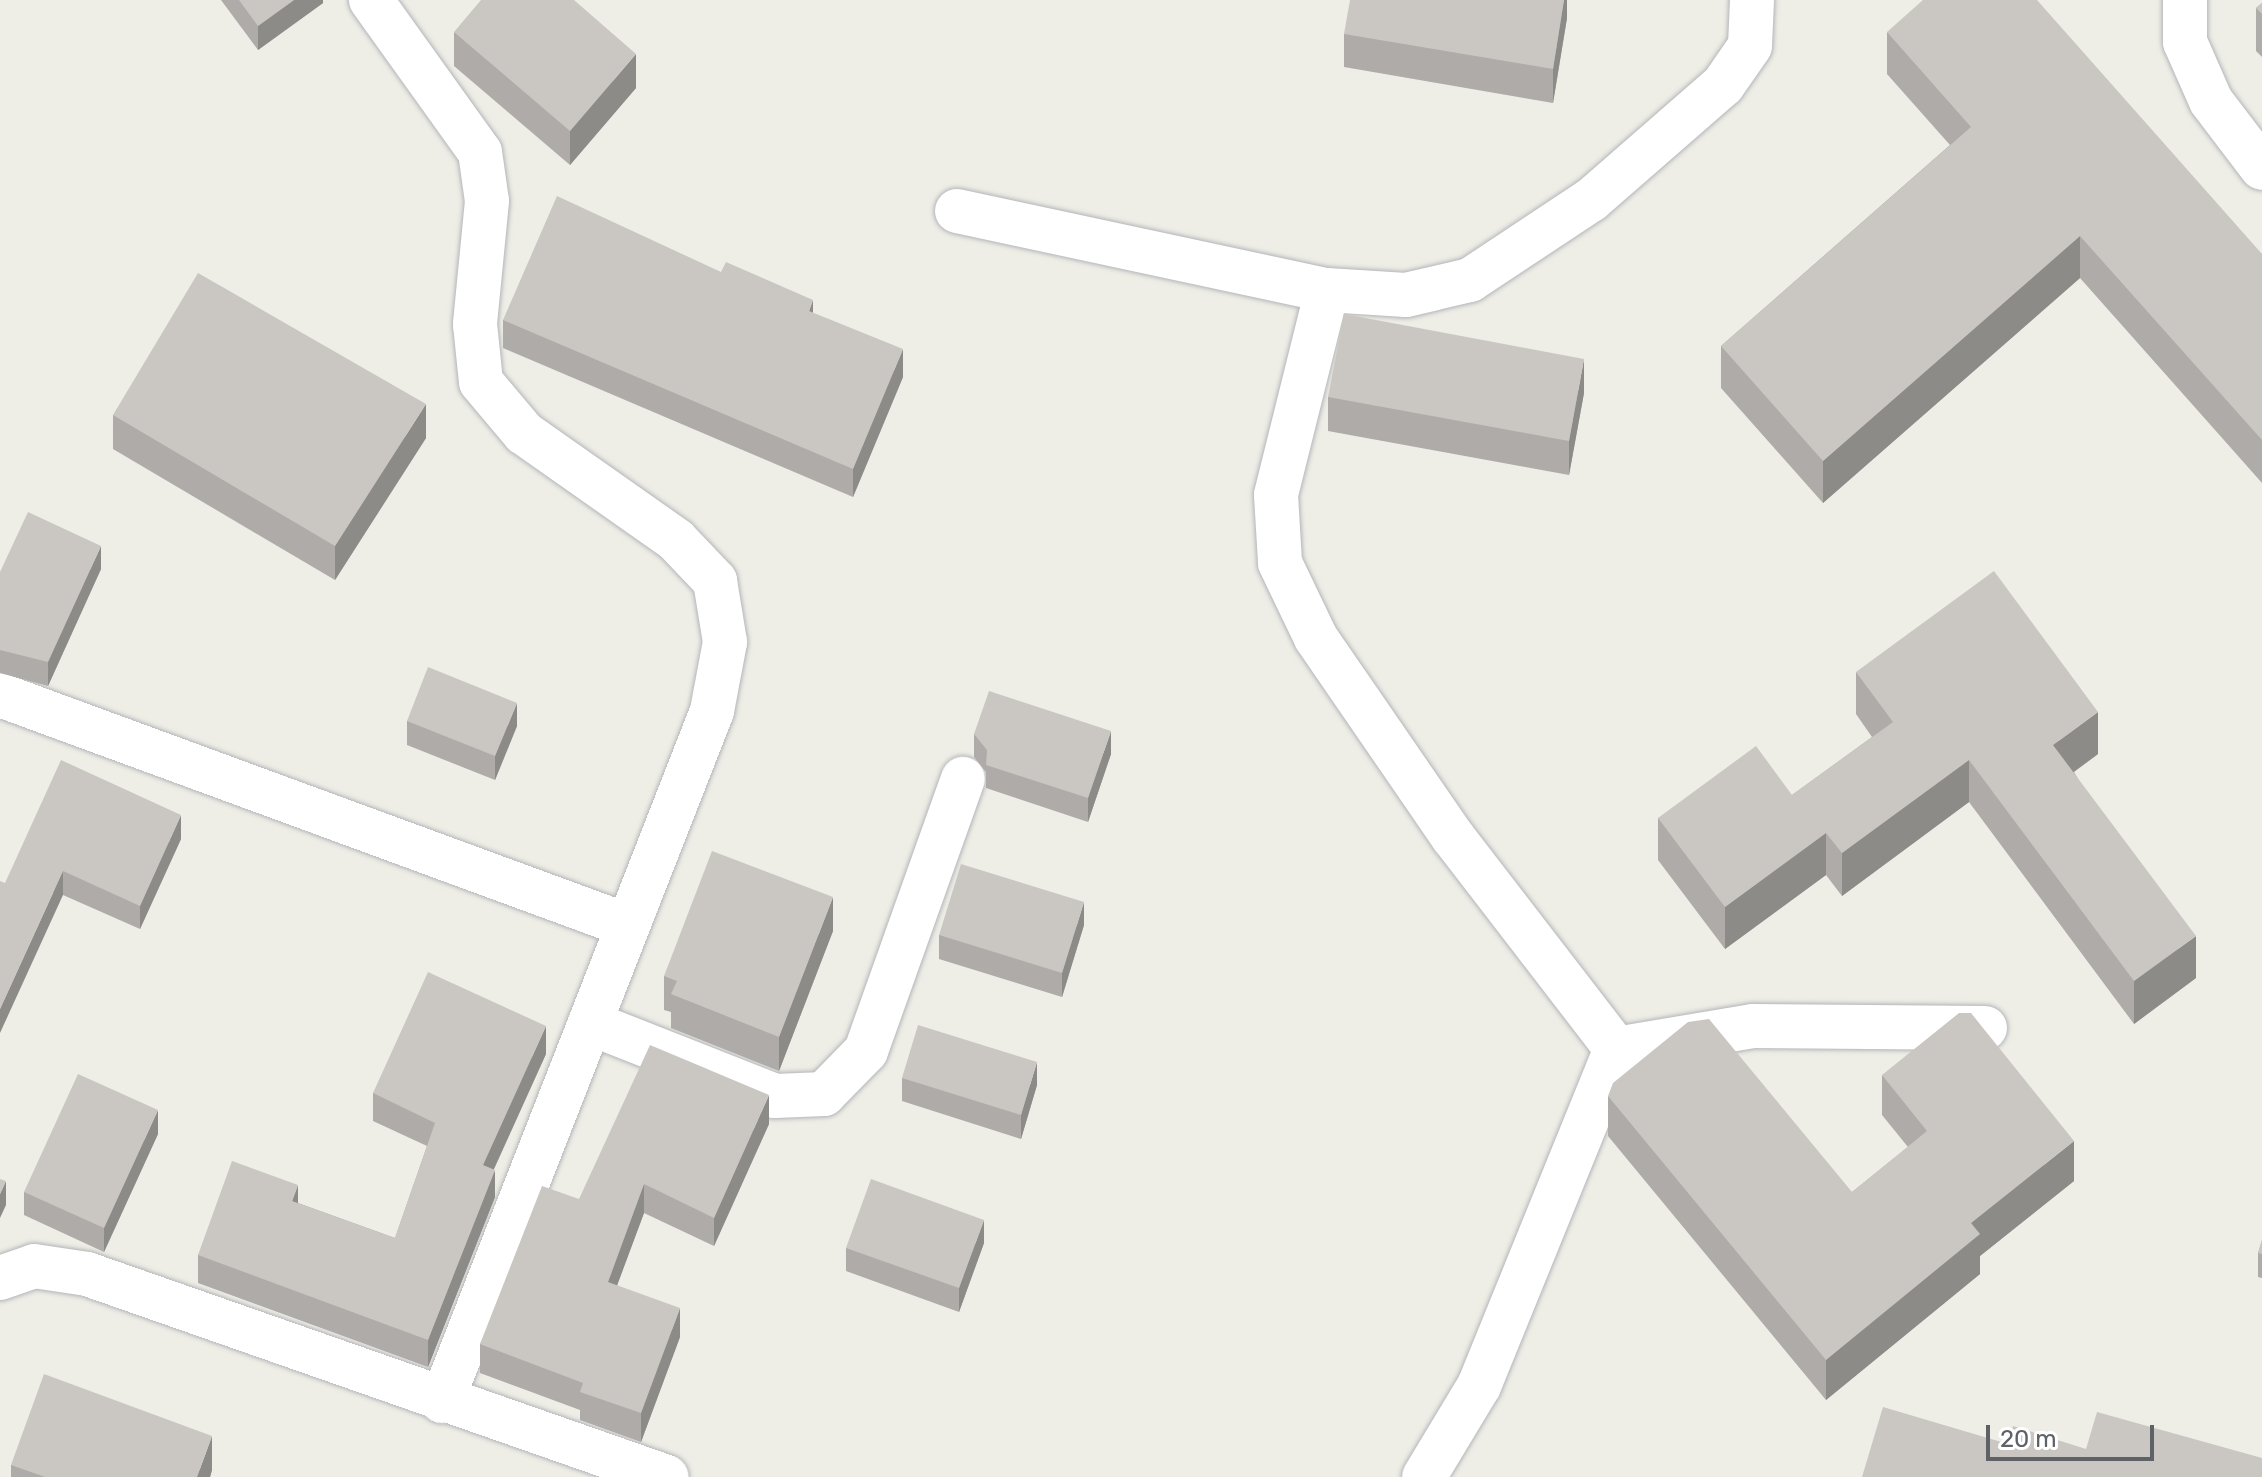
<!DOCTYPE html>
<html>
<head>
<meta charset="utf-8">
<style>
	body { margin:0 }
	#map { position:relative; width:2262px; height:1477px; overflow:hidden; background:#eeede6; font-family:Rubik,sans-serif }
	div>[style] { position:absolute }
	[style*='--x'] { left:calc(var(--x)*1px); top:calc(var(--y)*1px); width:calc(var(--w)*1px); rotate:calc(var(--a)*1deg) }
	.roads { filter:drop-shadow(0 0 2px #b3b6b9) drop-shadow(0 0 2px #b3b6b9) }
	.minor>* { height:44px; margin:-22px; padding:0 22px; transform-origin:22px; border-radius:22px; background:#fff }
	.wall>* { inset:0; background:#aeaba8 }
	.shaded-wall>* { inset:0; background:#8d8b88 }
	.building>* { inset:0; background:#cac7c3 }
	span { translate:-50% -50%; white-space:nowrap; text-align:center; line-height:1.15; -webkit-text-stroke:6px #fff; paint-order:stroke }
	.scale { position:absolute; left:1986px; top:1425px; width:168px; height:36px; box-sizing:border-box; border:4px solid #5e6165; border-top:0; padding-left:10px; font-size:24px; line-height:28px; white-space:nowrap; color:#5e6165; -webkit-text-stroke:6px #fff; paint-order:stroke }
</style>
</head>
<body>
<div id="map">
	<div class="roads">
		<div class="minor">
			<div style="--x:371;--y:0;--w:187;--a:54.4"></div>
			<div style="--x:480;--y:152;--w:49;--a:81.9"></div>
			<div style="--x:487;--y:201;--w:124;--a:95.6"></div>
			<div style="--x:475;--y:324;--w:58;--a:84.1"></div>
			<div style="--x:481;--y:382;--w:67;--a:49.9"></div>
			<div style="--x:524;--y:433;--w:186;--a:35.1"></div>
			<div style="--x:676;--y:540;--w:57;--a:46.4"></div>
			<div style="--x:715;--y:581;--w:62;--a:80.7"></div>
			<div style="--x:725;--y:642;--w:70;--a:100.7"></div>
			<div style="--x:712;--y:711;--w:741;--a:111.37"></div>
			<div style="--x:2185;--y:0;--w:42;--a:90"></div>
			<div style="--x:2185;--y:42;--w:64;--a:66.2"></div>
			<div style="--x:2211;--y:101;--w:84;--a:52.7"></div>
			<div style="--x:957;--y:211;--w:378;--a:12.1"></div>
			<div style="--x:1327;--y:290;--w:79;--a:3.6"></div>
			<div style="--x:1406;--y:295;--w:66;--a:-13.2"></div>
			<div style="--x:1470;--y:280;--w:145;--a:-33.5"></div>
			<div style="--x:1591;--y:200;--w:175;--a:-41.1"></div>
			<div style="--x:1723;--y:85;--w:47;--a:-55.3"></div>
			<div style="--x:1750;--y:46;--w:46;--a:-87.5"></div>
			<div style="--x:1327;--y:290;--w:211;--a:104"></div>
			<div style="--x:1276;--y:495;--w:68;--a:86.6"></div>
			<div style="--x:1280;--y:563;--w:83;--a:64.4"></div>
			<div style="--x:1316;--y:638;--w:242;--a:55.5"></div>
			<div style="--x:1453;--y:837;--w:267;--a:52.4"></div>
			<div style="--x:1616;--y:1049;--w:139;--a:-9.5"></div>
			<div style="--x:1753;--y:1026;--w:232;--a:0.5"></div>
			<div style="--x:0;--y:695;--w:667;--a:20.17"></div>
			<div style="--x:590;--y:1023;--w:199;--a:21.5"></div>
			<div style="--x:775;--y:1096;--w:49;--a:-2.3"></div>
			<div style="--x:824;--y:1094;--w:60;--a:-45.7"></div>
			<div style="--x:866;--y:1051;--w:289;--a:-70.4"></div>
			<div style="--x:0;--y:1278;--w:36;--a:-19"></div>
			<div style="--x:34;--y:1266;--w:54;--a:8.6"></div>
			<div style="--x:87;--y:1274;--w:614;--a:19.29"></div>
			<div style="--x:1424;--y:1477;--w:106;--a:-58.9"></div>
			<div style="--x:1479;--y:1386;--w:364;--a:-67.9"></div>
		</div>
	</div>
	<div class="wall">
		<div style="clip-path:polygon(221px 0,323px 0,323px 3px,258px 50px)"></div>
		<div style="clip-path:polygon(1567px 0,1567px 18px,1553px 103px,1344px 67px,1344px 34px)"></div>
		<div style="clip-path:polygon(2262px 3px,2262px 57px,2256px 51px,2256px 8px)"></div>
		<div style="clip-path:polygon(454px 32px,636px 88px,570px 165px,454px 66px)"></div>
		<div style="clip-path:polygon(1887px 32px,2262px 254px,2262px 483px,2080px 278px,1823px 503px,1721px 388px,1721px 346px,1950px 145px,1887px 74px)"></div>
		<div style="clip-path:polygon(721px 272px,813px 313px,903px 377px,853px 497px,503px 348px,503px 320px)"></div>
		<div style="clip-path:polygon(1584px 393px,1569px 475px,1328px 431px,1328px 397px)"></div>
		<div style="clip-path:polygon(113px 415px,426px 438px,335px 580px,113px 449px)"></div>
		<div style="clip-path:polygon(101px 569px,48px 686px,0 673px,0 572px)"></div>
		<div style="clip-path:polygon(1856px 672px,2098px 754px,2074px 772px,2196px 978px,2134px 1024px,1969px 802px,1842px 896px,1826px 875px,1725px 949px,1658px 860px,1658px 818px,1792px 795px,1872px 737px,1856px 714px)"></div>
		<div style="clip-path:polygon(407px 721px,517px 726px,495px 780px,407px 745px)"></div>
		<div style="clip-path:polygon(974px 734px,1111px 754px,1088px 822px,986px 788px,986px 772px,974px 757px)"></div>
		<div style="clip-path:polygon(181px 839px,140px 929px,63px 895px,5px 883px)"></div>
		<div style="clip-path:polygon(1084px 925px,1062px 997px,939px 959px,939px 935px)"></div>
		<div style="clip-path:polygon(833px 931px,779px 1071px,671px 1028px,671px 1012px,664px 1010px,664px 976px)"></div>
		<div style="clip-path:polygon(546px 1054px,494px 1169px,495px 1197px,428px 1367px,198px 1283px,198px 1255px,298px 1203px,395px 1238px,427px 1146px,373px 1121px,373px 1093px)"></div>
		<div style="clip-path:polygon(1882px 1075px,2074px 1181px,1980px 1256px,1980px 1274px,1826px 1400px,1608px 1136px,1608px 1096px,1852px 1192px,1908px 1147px,1882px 1115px)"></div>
		<div style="clip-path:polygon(902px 1078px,1037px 1085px,1021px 1139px,902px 1101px)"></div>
		<div style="clip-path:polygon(769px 1124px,714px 1246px,644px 1213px,617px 1285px,680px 1337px,641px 1442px,580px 1420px,580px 1410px,480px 1373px,480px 1344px,579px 1199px)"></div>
		<div style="clip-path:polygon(158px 1134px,104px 1252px,24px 1215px,24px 1192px)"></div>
		<div style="clip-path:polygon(2262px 1240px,2262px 1278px,2258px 1277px,2258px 1253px)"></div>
		<div style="clip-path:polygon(984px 1243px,959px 1312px,846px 1271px,846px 1248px)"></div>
		<div style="clip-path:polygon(11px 1465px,212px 1470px,210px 1477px,11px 1477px)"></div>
	</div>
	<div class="shaded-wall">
		<div style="clip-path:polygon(294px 0,323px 0,323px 3px,258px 50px,258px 26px)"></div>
		<div style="clip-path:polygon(1564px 0,1567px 0,1567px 18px,1553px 103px,1553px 69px)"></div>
		<div style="clip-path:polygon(636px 54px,636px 88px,570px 165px,570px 131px)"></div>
		<div style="clip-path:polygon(2080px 236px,2080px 278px,1823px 503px,1823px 461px)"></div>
		<div style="clip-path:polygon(813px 300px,813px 328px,809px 311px)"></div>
		<div style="clip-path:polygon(903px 349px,903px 377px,853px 497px,853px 469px)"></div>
		<div style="clip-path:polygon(1584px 359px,1584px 393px,1569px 475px,1569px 441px)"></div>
		<div style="clip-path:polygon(426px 404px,426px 438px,335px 580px,335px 546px)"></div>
		<div style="clip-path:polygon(101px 546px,101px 569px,48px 686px,48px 662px)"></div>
		<div style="clip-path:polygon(517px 703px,517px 726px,495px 780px,495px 756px)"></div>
		<div style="clip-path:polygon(2098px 712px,2098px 754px,2053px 787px,2053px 745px)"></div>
		<div style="clip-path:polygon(1111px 731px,1111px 754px,1088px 822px,1088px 798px)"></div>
		<div style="clip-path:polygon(1969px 760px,1969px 802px,1842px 896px,1842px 853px)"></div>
		<div style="clip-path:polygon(181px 815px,181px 839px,140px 929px,140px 906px)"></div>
		<div style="clip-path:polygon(1826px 833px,1826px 875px,1725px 949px,1725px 907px)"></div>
		<div style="clip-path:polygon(63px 871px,63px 895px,0 1033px,0 1009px)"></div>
		<div style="clip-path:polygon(833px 897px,833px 931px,779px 1071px,779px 1037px)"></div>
		<div style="clip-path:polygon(1084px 902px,1084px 925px,1062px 997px,1062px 973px)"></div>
		<div style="clip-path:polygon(2196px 936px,2196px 978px,2134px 1024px,2134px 981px)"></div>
		<div style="clip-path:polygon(546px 1026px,546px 1054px,483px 1193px,483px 1165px)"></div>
		<div style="clip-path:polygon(1037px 1062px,1037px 1085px,1021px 1139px,1021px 1115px)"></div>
		<div style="clip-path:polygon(769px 1095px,769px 1124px,714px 1246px,714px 1218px)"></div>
		<div style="clip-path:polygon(158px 1110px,158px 1134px,104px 1252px,104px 1228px)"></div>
		<div style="clip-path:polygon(2074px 1141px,2074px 1181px,1980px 1256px,1980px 1274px,1826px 1400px,1826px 1360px,1971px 1223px)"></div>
		<div style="clip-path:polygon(495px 1170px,495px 1197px,428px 1367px,428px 1340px)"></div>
		<div style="clip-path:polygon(6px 1181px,6px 1205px,0 1218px,0 1194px)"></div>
		<div style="clip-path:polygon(644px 1184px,644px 1213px,608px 1310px,608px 1282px)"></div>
		<div style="clip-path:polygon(298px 1185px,298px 1212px,292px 1201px)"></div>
		<div style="clip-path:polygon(984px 1220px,984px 1243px,959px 1312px,959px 1288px)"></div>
		<div style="clip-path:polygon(680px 1308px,680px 1337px,641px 1442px,641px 1413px)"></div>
		<div style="clip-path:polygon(212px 1436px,212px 1470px,210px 1477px,197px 1477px)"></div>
	</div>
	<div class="building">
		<div style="clip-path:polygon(239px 0,294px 0,258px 26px)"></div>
		<div style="clip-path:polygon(481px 0,574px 0,636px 54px,570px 131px,454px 32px)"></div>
		<div style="clip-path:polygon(1350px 0,1564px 0,1553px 69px,1344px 34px)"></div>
		<div style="clip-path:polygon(1923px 0,2037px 0,2262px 254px,2262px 440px,2080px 236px,1823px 461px,1721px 346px,1971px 127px,1887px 32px)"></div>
		<div style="clip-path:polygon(2262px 3px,2262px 14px,2256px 8px)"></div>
		<div style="clip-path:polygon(557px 196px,721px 272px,726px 262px,813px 300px,809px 311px,903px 349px,853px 469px,503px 320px)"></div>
		<div style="clip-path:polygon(198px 273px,426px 404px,335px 546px,113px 415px)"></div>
		<div style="clip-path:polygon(1344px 314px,1584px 359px,1569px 441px,1328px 397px)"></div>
		<div style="clip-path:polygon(28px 512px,101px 546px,48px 662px,0 650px,0 572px)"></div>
		<div style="clip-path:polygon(1994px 571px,2098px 712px,2053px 745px,2196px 936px,2134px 981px,1969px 760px,1842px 853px,1826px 833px,1725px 907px,1658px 818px,1756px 746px,1792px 795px,1893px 722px,1856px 672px)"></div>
		<div style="clip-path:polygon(428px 667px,517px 703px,495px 756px,407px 721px)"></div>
		<div style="clip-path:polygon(989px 691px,1111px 731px,1088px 798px,986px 765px,987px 750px,974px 734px)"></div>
		<div style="clip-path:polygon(61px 760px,181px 815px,140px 906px,63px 871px,0 1009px,0 881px,5px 883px)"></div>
		<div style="clip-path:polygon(712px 851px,833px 897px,779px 1037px,671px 994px,677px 981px,664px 976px)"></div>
		<div style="clip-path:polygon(961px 864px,1084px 902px,1062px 973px,939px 935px)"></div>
		<div style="clip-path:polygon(428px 972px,546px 1026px,483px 1165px,495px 1170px,428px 1340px,198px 1255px,232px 1161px,298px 1185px,292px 1201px,395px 1238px,435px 1123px,373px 1093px)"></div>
		<div style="clip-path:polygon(1959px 1013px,1971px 1013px,2074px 1141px,1971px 1223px,1980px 1234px,1826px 1360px,1608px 1096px,1613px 1083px,1688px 1022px,1709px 1019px,1852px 1192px,1927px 1131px,1882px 1075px)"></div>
		<div style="clip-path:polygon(918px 1025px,1037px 1062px,1021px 1115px,902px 1078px)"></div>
		<div style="clip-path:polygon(650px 1045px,769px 1095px,714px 1218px,644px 1184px,608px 1282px,680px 1308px,641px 1413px,580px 1392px,583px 1383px,480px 1344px,542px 1186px,579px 1199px)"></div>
		<div style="clip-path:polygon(78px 1074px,158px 1110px,104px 1228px,24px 1192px)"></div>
		<div style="clip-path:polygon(0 1179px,6px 1181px,0 1194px)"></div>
		<div style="clip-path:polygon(871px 1179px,984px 1220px,959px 1288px,846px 1248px)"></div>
		<div style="clip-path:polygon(2262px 1240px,2262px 1254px,2258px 1253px)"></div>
		<div style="clip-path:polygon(44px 1374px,212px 1436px,197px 1477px,45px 1477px,11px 1465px)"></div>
		<div style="clip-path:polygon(1883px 1407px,2008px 1444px,2013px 1426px,2086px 1449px,2097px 1412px,2262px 1458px,2262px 1477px,1862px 1477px)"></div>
	</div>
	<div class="scale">20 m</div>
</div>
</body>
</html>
